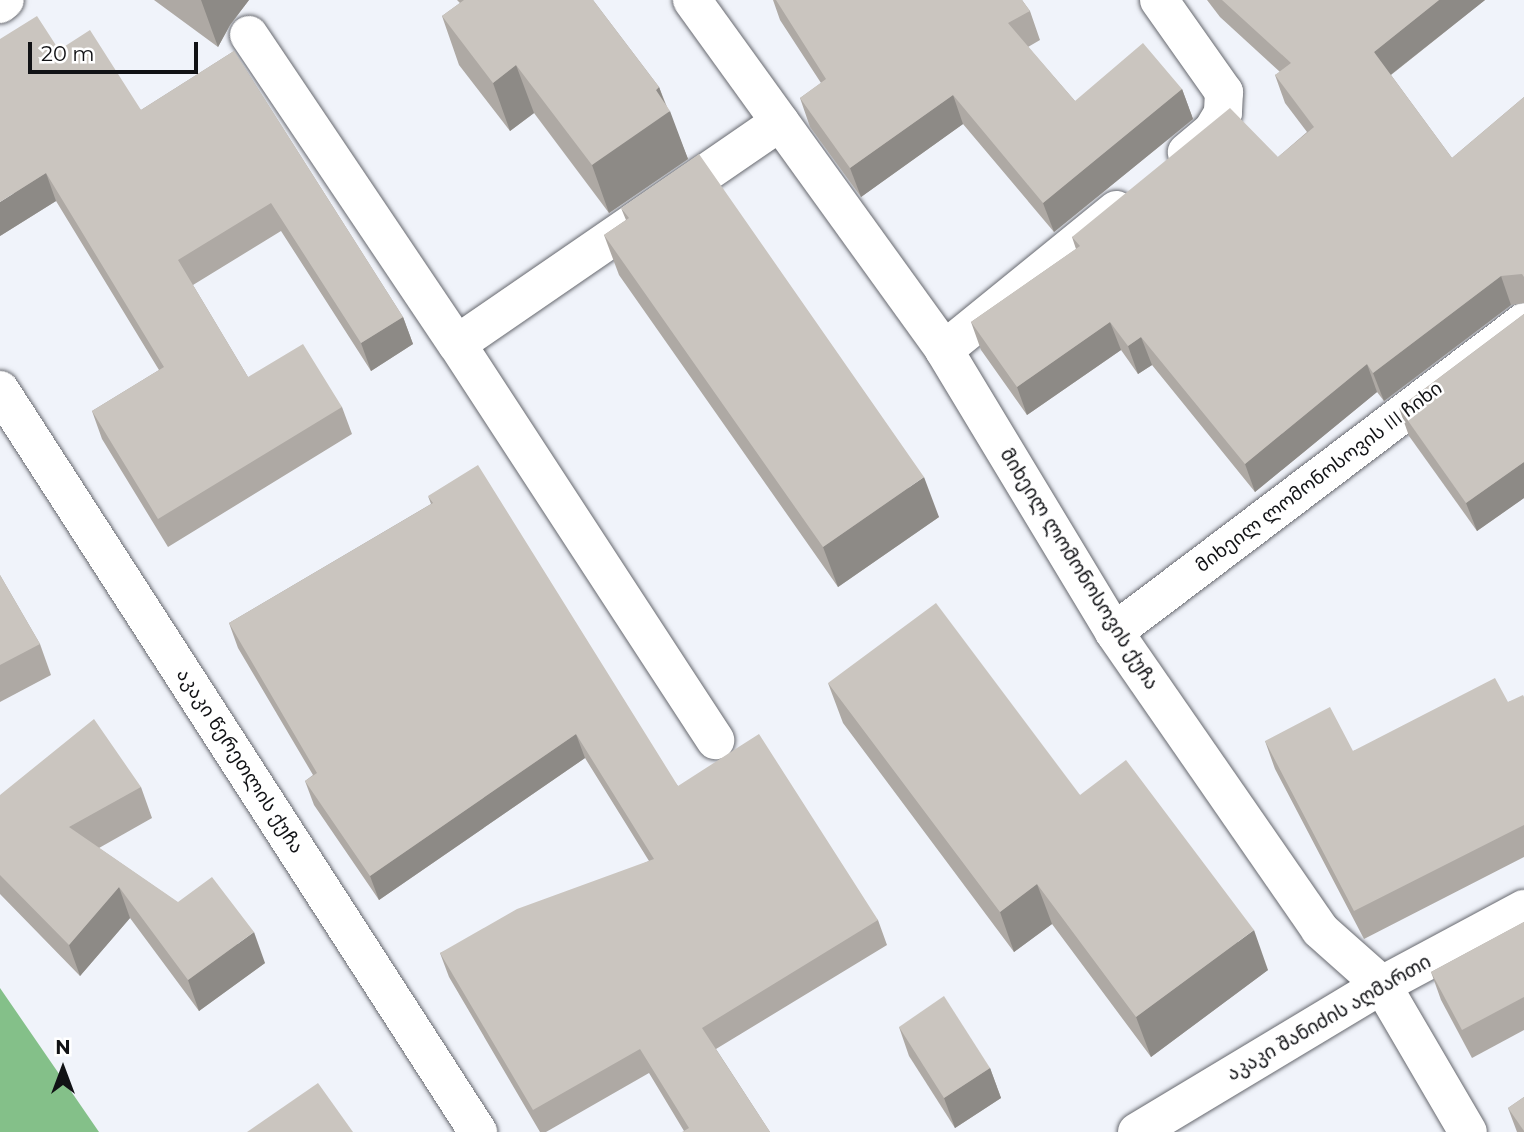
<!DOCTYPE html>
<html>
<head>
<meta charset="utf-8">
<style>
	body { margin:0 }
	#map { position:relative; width:1524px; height:1132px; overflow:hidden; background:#f0f3fa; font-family:Montserrat,"Noto Sans Georgian",sans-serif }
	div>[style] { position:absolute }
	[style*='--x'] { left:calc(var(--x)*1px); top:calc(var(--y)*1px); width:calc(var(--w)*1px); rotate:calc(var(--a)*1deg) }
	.forest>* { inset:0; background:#84c089 }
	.roads { filter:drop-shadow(0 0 2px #67696f) drop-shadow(0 0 2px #67696f) }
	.minor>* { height:38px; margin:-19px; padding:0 19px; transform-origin:19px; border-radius:19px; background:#fff }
	.major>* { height:38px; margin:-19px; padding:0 19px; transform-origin:19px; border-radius:19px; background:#fff }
	.wall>* { inset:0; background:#aea9a4 }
	.shaded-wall>* { inset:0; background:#8d8a86 }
	.building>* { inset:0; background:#cac5bf }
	span { translate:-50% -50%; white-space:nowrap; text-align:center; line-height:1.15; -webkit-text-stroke:5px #fff; paint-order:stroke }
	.street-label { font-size:19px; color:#111215 }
	.north { position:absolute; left:28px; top:1034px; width:70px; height:70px; -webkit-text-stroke:5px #fff; paint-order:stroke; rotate:0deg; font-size:19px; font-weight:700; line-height:28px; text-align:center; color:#111215 }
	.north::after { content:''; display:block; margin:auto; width:24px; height:32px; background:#111215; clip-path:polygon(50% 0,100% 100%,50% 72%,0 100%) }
	.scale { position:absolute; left:28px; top:42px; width:170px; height:32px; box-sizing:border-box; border:4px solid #111215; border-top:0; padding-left:9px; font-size:21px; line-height:24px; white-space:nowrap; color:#111215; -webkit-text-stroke:5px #fff; paint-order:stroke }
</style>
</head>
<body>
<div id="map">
	<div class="forest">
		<div style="clip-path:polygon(0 988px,99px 1132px,0 1132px)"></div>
	</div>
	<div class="roads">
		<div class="minor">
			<div style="--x:692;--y:0;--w:431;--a:54.2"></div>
			<div style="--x:944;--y:350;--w:329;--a:58.9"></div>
			<div style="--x:1114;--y:632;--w:362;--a:55.3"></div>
			<div style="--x:1320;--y:930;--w:83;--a:41.6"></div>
			<div style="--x:1382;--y:985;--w:170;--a:59.7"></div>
			<div style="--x:1159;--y:0;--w:113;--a:54.8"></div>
			<div style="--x:1224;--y:92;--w:21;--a:93"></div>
			<div style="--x:1223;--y:113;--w:21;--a:121"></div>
			<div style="--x:1212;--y:131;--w:33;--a:140"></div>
			<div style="--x:0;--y:4;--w:6;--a:-39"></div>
			<div style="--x:249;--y:35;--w:372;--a:56.1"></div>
			<div style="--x:457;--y:344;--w:473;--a:56.9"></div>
			<div style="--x:457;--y:344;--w:392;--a:-34.5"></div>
			<div style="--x:944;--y:350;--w:222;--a:-39.1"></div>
			<div style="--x:1114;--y:632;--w:514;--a:-37.09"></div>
			<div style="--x:1137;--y:1132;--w:286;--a:-31"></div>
			<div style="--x:1382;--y:985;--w:161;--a:-28.2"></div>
		</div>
		<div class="major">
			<div style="--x:0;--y:390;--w:883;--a:57.21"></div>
		</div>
	</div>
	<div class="wall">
		<div style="clip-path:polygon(154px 0,249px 0,230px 25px,218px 47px)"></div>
		<div style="clip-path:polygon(457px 0,593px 0,659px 87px,688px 159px,609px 213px,534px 113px,510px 131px,459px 65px,442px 16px,460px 3px)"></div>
		<div style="clip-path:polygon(773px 0,1022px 0,1030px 11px,1040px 40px,1028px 47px,1075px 101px,1182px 89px,1193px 119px,1054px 232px,963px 124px,861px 197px,810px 127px,800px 98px,821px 83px,780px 20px)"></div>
		<div style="clip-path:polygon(1207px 0,1485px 0,1391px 75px,1452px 158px,1524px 97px,1524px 303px,1511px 305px,1384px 401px,1377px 392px,1255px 492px,1152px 365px,1138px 374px,1121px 350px,1027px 415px,981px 350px,971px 322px,1076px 249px,1072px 237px,1278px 157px,1307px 132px,1285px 103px,1275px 75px,1280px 72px,1220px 17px)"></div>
		<div style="clip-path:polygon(59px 50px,141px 110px,234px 51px,403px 317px,413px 344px,371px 371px,281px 231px,193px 285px,248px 377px,342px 407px,352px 434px,168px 547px,102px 439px,92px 411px,159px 370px,56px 201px,0 236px)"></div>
		<div style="clip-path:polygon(621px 208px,939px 517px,838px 587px,619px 275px,604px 235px,626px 220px)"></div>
		<div style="clip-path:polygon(1524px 314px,1524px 498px,1477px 531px,1409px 436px,1399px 408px)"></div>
		<div style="clip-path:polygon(428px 496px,678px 786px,878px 920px,887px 945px,716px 1049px,770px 1132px,684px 1131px,649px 1073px,546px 1132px,540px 1132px,449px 977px,440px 953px,649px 861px,585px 758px,379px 900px,314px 805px,305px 781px,313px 775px,238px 648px,229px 623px,431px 504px)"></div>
		<div style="clip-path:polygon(0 575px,40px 644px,51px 675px,0 702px)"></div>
		<div style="clip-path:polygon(828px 683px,1080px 795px,1268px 970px,1151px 1057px,1052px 924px,1014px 952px,843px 723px)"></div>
		<div style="clip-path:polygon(1524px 697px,1524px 857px,1364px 939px,1275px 769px,1265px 741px,1353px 751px)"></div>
		<div style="clip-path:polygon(141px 787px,152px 818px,99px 848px,265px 963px,199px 1011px,130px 918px,80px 976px,0 894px,0 795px)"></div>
		<div style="clip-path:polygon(1524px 922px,1524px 1030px,1472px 1058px,1441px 1000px,1431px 972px)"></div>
		<div style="clip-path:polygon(899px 1027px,990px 1068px,1001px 1098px,955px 1128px,909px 1056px)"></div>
		<div style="clip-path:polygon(1524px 1097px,1524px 1132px,1517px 1132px,1508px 1108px)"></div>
	</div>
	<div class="shaded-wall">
		<div style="clip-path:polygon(201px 0,249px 0,230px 25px,218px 47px)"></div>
		<div style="clip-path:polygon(1439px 0,1485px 0,1384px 80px,1374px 52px)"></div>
		<div style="clip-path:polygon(516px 65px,534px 113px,510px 131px,493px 83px)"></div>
		<div style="clip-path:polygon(659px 87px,668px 112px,670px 111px,688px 159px,609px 213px,592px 165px,656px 90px)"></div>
		<div style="clip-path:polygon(1182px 89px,1193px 119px,1054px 232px,1043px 203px)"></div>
		<div style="clip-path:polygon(953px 95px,963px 124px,861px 197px,850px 168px)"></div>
		<div style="clip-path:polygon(46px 173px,56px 201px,0 236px,0 202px)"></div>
		<div style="clip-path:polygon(1501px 276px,1511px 305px,1384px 401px,1373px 373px)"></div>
		<div style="clip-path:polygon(403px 317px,413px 344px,371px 371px,361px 343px)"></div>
		<div style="clip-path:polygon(1110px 322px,1121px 350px,1027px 415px,1017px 387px)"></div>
		<div style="clip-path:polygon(1141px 337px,1152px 365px,1138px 374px,1128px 346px)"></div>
		<div style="clip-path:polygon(1367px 364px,1377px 392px,1255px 492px,1245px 464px)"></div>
		<div style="clip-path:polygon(1524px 462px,1524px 498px,1477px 531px,1466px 503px)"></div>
		<div style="clip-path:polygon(924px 477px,939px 517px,838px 587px,823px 547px)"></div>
		<div style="clip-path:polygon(576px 734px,585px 758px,379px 900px,370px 876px)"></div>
		<div style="clip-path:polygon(1037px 884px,1052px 924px,1014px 952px,1000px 912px)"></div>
		<div style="clip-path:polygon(119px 887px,130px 918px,80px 976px,69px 945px)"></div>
		<div style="clip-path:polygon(1254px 930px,1268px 970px,1151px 1057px,1136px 1017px)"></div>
		<div style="clip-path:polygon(254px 932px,265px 963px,199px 1011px,188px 980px)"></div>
		<div style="clip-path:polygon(990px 1068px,1001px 1098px,955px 1128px,944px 1098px)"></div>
	</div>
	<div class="building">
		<div style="clip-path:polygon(464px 0,593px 0,659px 87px,656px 90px,670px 111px,592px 165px,516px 65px,493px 83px,442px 16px)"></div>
		<div style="clip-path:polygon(776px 0,1022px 0,1030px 11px,1008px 23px,1075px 101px,1143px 43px,1182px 89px,1043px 203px,953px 95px,850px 168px,800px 98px,826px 79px)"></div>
		<div style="clip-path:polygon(1222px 0,1439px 0,1374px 52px,1452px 158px,1524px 97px,1524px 277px,1522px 274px,1501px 276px,1373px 373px,1367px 364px,1245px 464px,1141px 337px,1128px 346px,1110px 322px,1017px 387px,971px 322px,1080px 246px,1072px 237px,1230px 108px,1278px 157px,1314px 127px,1275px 75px,1291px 63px)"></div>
		<div style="clip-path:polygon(37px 16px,59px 50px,90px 30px,141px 110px,234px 51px,403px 317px,361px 343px,271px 203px,178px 260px,248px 377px,303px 344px,342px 407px,158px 519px,92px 411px,164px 367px,46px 173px,0 202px,0 39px)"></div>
		<div style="clip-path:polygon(699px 154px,924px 477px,823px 547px,604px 235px,629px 218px,621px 208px)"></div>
		<div style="clip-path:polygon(1524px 314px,1524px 462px,1466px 503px,1399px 408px)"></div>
		<div style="clip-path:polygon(478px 465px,678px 786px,759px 734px,878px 920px,702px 1028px,770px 1132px,682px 1132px,689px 1128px,640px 1049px,533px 1110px,440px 953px,517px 909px,654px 859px,576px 734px,370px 876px,305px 781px,317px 773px,229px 623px,433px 503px,428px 496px)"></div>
		<div style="clip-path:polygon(0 575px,40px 644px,0 665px)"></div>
		<div style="clip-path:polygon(936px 603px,1080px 795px,1126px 760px,1254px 930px,1136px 1017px,1037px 884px,1000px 912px,828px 683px)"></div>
		<div style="clip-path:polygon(1495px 678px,1508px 702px,1523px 695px,1524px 697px,1524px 825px,1354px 911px,1265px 741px,1330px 707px,1353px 751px)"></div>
		<div style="clip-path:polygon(94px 719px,141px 787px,69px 827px,178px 902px,212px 877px,254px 932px,188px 980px,119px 887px,69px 945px,0 875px,0 795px)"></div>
		<div style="clip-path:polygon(1524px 922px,1524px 997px,1462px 1030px,1431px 972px)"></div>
		<div style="clip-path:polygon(944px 996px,990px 1068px,944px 1098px,899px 1027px)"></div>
		<div style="clip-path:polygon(318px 1083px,353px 1132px,247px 1132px)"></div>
		<div style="clip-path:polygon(1524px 1097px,1524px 1131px,1508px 1108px)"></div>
	</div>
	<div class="street-label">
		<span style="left:1319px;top:477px;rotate:-37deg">მიხეილ ლომონოსოვის III ჩიხი</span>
		<span style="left:1079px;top:569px;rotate:58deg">მიხეილ ლომონოსოვის ქუჩა</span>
		<span style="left:240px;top:761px;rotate:57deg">აკაკი წერეთლის ქუჩა</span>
		<span style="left:1329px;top:1018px;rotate:-30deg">აკაკი შანიძის აღმართი</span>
	</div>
	<div class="north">N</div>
	<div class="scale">20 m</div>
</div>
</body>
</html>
